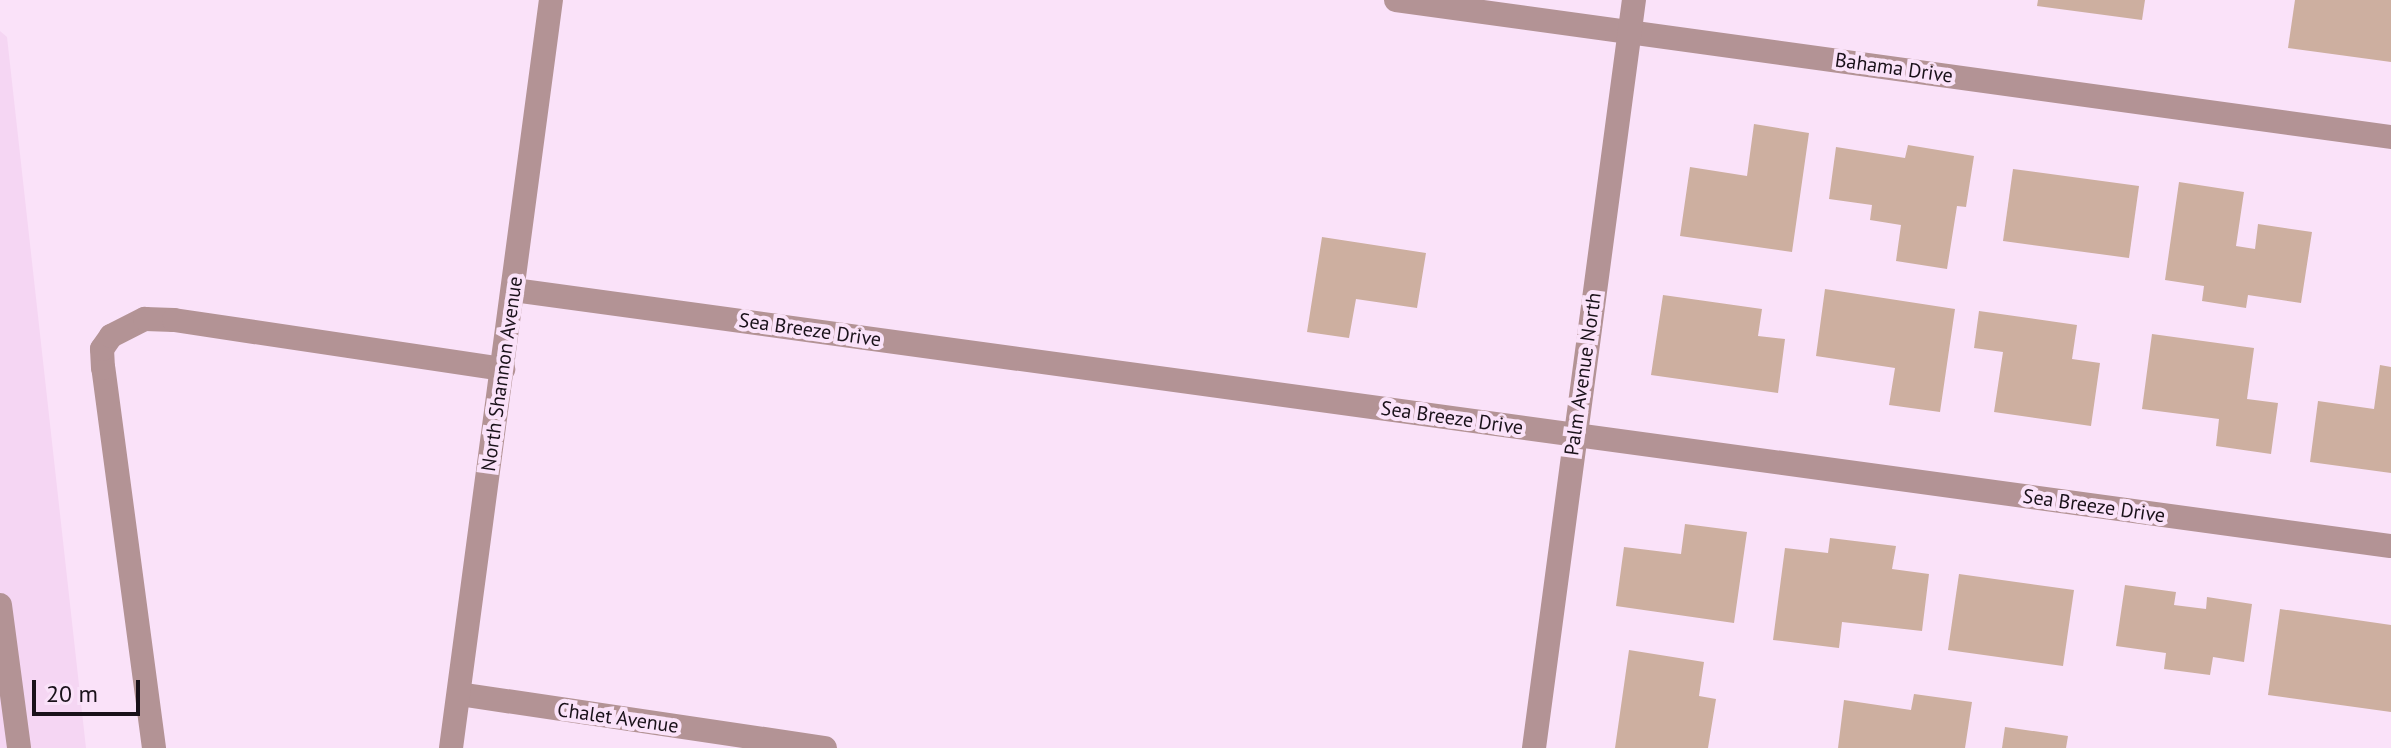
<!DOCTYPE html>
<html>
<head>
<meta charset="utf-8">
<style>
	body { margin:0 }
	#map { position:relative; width:2391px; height:748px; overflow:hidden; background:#fae2f9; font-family:"PT Sans",sans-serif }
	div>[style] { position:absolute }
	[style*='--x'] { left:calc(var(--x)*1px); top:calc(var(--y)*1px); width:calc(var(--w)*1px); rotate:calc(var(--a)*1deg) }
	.built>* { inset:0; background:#f5d6f3 }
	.building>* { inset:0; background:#cdafa0 }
	.minor>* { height:24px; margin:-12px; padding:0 12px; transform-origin:12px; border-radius:12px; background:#b39395 }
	span { translate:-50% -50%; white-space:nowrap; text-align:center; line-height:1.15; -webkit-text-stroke:8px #fae2f9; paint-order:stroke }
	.street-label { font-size:20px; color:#191119 }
	.scale { position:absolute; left:32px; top:680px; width:108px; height:36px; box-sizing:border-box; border:4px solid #191119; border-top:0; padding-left:10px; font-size:24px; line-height:28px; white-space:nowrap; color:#191119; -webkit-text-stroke:6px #fae2f9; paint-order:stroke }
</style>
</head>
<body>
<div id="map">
	<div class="built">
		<div style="clip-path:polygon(0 31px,7px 37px,86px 748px,0 748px)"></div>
	</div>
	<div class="building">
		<div style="clip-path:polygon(2038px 0,2145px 0,2142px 20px,2037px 6px)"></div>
		<div style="clip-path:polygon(2295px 0,2391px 0,2391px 62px,2288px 48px)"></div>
		<div style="clip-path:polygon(1754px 124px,1809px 133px,1792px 252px,1680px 236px,1690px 167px,1747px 176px)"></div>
		<div style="clip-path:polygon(1908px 145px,1974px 156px,1966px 207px,1957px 206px,1947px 269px,1896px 261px,1901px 225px,1870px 220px,1872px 205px,1829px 199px,1836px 147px,1905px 158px)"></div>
		<div style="clip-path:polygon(2013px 169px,2139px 186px,2129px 258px,2003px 241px)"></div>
		<div style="clip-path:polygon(2179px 182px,2244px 192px,2236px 246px,2255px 249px,2258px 224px,2312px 232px,2301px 303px,2248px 295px,2246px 308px,2202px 301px,2204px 286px,2165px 280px)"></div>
		<div style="clip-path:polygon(1322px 237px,1426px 253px,1417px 308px,1356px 299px,1349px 338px,1307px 332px)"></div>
		<div style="clip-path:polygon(1825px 289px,1955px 309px,1940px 412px,1889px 405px,1895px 368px,1816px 356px)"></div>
		<div style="clip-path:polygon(1663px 295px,1762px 309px,1758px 336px,1785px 339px,1778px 393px,1651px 375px)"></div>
		<div style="clip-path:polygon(1979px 311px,2077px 325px,2072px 359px,2100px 363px,2091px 426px,1994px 412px,2003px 352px,1974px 348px)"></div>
		<div style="clip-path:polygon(2152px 334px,2254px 348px,2247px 399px,2278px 403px,2271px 454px,2216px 446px,2219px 419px,2142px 409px)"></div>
		<div style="clip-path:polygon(2380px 365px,2391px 367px,2391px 473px,2310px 462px,2318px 401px,2374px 409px)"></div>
		<div style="clip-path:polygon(1685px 524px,1747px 532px,1734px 623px,1616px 606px,1624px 547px,1681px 554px)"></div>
		<div style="clip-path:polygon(1830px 538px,1896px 546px,1892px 569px,1929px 574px,1922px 631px,1842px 622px,1839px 648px,1773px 640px,1785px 548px,1828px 553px)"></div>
		<div style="clip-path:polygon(1959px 574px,2074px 590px,2063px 666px,1948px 650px)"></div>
		<div style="clip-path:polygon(2125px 585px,2176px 592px,2174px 605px,2206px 609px,2207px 597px,2252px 604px,2244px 662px,2213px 657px,2210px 675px,2164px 669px,2166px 653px,2116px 646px)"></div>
		<div style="clip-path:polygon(2280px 609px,2391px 625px,2391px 712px,2268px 695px)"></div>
		<div style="clip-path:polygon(1629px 650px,1704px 662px,1699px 696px,1716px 699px,1708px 748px,1615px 748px)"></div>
		<div style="clip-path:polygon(1914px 694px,1972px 702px,1965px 748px,1838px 748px,1844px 700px,1911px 710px)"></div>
		<div style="clip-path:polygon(2005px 727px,2068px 736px,2066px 748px,2002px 748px)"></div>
	</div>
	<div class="minor">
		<div style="--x:1396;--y:0;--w:1004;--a:7.84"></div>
		<div style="--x:514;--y:290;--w:1894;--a:7.77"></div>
		<div style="--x:0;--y:605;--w:144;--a:82.4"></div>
		<div style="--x:459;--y:694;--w:370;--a:8.4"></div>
		<div style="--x:154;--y:748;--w:383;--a:-97.6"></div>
		<div style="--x:103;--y:368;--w:19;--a:-93"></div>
		<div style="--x:102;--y:349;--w:16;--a:-55"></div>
		<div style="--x:111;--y:336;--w:38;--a:-27"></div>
		<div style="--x:145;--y:319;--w:29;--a:2"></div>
		<div style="--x:174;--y:320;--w:333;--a:8.5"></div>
		<div style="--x:451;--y:748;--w:755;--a:-82.39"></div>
		<div style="--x:1534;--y:748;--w:755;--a:-82.39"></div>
	</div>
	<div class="street-label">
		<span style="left:1894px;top:68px;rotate:8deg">Bahama Drive</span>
		<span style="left:810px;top:330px;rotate:8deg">Sea Breeze Drive</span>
		<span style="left:502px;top:374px;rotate:-82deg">North Shannon Avenue</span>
		<span style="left:1583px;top:374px;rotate:-82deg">Palm Avenue North</span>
		<span style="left:1452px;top:418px;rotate:8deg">Sea Breeze Drive</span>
		<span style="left:2094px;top:506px;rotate:8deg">Sea Breeze Drive</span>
		<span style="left:618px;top:718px;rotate:8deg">Chalet Avenue</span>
	</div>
	<div class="scale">20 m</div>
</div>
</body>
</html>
